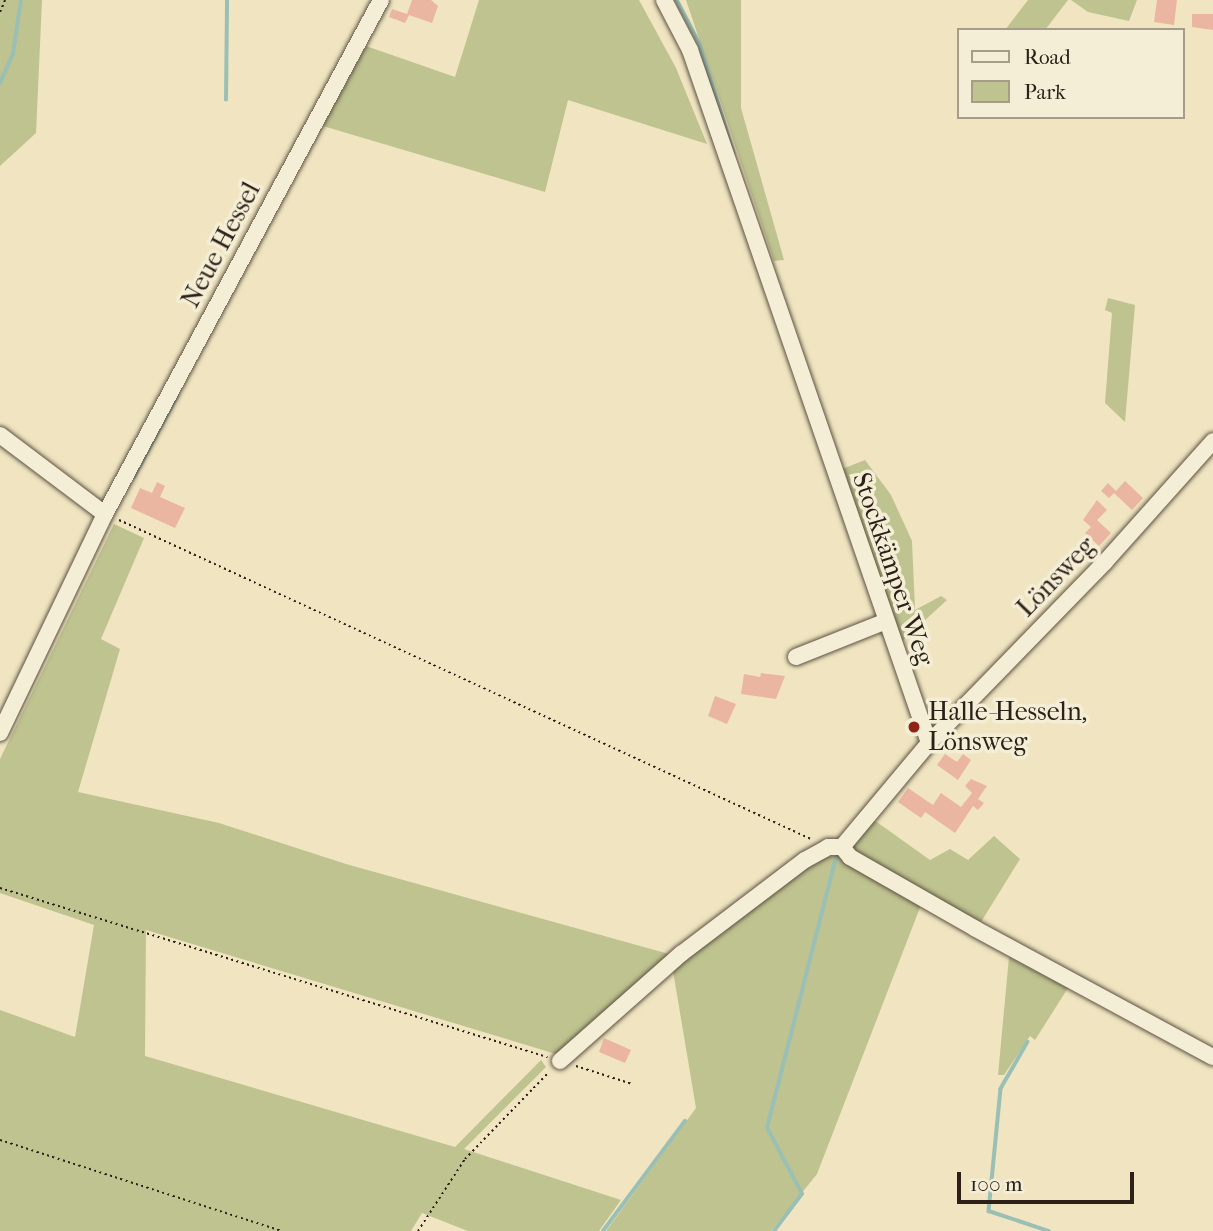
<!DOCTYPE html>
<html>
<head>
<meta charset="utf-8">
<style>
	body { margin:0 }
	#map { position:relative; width:1213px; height:1231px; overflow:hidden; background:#f0e5c0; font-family:"IM FELL French Canon",serif }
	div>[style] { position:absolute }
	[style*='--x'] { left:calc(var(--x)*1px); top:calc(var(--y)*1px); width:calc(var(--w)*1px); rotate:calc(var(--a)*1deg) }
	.green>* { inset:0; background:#bec38f }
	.stream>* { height:3.5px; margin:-1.75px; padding:0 1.75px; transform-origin:1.75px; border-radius:1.75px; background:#9abfb5 }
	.building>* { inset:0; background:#eab6a1 }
	.path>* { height:2px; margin-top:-1px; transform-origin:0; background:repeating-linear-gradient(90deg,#2c2019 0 2px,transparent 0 5.5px) }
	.roads { filter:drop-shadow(0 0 2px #5d5143) drop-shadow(0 0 2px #5d5143) }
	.minor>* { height:16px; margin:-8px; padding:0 8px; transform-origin:8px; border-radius:8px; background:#f5eed6 }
	.dots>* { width:19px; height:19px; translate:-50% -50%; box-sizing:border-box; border:4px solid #f5eed6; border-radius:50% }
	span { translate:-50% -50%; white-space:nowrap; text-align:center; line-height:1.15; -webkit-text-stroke:7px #f5eed6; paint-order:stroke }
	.street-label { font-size:26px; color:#2c2019 }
	.poi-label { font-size:26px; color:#2c2019 }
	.left { translate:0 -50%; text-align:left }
	.legend { position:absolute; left:957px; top:28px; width:228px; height:91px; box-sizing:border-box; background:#f5eed6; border:2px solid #a59c8a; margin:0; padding:9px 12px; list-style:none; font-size:21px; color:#2c2019 }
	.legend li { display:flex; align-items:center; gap:14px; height:35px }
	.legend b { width:35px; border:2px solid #a59c8a }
	.scale { position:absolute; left:957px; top:1172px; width:177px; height:32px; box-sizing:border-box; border:4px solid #2c2019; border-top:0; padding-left:9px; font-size:21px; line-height:24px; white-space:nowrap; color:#2c2019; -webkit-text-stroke:5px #f5eed6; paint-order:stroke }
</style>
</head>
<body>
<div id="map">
	<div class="green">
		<div style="clip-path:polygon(0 0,42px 0,36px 133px,0 166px)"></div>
		<div style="clip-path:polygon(479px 0,639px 0,676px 68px,707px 144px,568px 100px,545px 192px,323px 126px,366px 46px,455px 77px)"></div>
		<div style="clip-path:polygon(686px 0,741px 0,741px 108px,784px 260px,774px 261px)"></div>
		<div style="clip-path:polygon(1028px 0,1068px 0,1045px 30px,1005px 30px)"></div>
		<div style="clip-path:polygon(1071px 0,1137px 0,1129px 21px,1088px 12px)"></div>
		<div style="clip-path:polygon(1108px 298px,1135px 305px,1125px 422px,1105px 403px,1112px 313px,1105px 310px)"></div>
		<div style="clip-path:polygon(865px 460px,891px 495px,912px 541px,915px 610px,941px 596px,947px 600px,898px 645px,837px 471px)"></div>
		<div style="clip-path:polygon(114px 524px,144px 538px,101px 639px,120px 649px,78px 792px,219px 823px,346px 864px,669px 954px,556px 1054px,146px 930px,145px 1056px,455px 1147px,541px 1060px,546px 1067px,464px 1149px,621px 1200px,599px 1231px,468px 1231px,422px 1213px,411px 1231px,0 1231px,0 1010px,75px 1037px,94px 925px,0 893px,0 759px)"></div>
		<div style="clip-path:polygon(874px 820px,930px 860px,950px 849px,968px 860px,994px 836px,1020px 859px,981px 922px,856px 855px,852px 842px)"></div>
		<div style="clip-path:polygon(838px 855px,921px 905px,817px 1174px,771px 1231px,606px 1231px,696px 1108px,673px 971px,807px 862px)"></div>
		<div style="clip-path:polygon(1009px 957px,1068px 988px,1035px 1040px,1030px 1036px,1004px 1075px,998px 1075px)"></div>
	</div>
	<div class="stream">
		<div style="--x:677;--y:0;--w:50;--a:62.4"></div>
		<div style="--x:700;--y:44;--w:114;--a:72.7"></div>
		<div style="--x:0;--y:83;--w:32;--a:-66"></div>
		<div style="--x:13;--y:54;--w:55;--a:-81.6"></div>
		<div style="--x:226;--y:100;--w:100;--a:-89.4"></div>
		<div style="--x:134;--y:477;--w:92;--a:-62"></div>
		<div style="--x:1028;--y:1042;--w:54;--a:119.9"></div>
		<div style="--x:1001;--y:1089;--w:123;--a:95.6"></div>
		<div style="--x:989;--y:1211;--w:63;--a:18.4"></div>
		<div style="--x:603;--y:1231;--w:137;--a:-53.3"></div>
		<div style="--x:774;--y:1231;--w:46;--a:-52.9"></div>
		<div style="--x:802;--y:1194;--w:75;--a:-117.9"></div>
		<div style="--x:767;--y:1128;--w:279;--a:-75.7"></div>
	</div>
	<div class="building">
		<div style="clip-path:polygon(412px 0,431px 0,438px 6px,432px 23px,409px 15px,405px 23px,389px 17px,392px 9px,407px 14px)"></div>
		<div style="clip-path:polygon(1157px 0,1177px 0,1174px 25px,1154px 22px)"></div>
		<div style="clip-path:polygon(1192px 14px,1213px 14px,1213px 30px,1192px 27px)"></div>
		<div style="clip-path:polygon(1125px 481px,1143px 498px,1132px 510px,1114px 493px,1109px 498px,1101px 491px,1108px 483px,1116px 491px)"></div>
		<div style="clip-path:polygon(157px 482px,165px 486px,160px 497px,185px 508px,175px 528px,131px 508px,140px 488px,152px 493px)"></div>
		<div style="clip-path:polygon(1097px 500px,1107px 510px,1097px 520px,1111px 533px,1099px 546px,1085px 533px,1091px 527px,1083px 520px)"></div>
		<div style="clip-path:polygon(761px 673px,785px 676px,776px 699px,741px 694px,744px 674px,760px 677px)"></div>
		<div style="clip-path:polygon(715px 696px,736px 704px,727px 724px,708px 716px)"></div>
		<div style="clip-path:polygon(945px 754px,957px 762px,963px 754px,971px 760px,958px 780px,937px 765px)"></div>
		<div style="clip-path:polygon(971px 779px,987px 786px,978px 799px,984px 803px,978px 810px,973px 806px,955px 833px,925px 812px,921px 818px,898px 802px,908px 788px,933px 805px,941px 793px,961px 807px,972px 793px,965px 786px)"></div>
		<div style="clip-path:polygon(604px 1038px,631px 1050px,625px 1063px,599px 1052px)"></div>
	</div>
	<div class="path">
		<div style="--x:0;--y:12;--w:13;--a:-67"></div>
		<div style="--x:119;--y:520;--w:764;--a:24.75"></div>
		<div style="--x:0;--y:888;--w:573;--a:17.17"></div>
		<div style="--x:576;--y:1066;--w:59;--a:17.8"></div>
		<div style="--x:0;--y:1140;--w:295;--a:17.9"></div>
		<div style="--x:418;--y:1231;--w:86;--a:-56.9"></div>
		<div style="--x:465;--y:1159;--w:121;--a:-46"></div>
	</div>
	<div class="roads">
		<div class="minor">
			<div style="--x:664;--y:0;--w:56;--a:62.5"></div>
			<div style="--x:690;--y:50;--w:733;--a:70.97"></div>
			<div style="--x:0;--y:435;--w:131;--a:37"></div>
			<div style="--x:796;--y:657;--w:95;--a:-21.7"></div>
			<div style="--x:0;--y:733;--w:243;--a:-64.4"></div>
			<div style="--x:105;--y:514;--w:583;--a:-61.77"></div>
			<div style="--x:842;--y:847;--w:136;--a:-50.1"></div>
			<div style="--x:929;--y:743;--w:252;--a:-45.8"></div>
			<div style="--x:1105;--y:562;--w:162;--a:-48.2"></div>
			<div style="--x:842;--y:847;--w:13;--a:51"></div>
			<div style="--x:850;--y:857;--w:145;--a:29.7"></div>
			<div style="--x:976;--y:929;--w:269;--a:28.4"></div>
			<div style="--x:560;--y:1061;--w:162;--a:-41.5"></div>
			<div style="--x:681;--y:954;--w:156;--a:-37.2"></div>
			<div style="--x:805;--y:860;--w:26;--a:-29"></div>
			<div style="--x:828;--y:847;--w:14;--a:0"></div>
		</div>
	</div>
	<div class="dots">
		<div style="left:914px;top:727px;background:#8f2418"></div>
	</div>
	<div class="street-label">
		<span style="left:221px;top:245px;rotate:-62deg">Neue Hessel</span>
		<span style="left:893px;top:569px;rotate:71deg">Stockkämper Weg</span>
		<span style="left:1056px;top:577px;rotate:-46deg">Lönsweg</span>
	</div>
	<div class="poi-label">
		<span class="left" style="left:928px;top:727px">Halle-Hesseln,<br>Lönsweg</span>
	</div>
	<ul class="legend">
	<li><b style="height:9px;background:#f5eed6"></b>Road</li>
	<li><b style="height:19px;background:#bec38f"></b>Park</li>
	</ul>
	<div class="scale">100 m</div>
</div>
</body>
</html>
